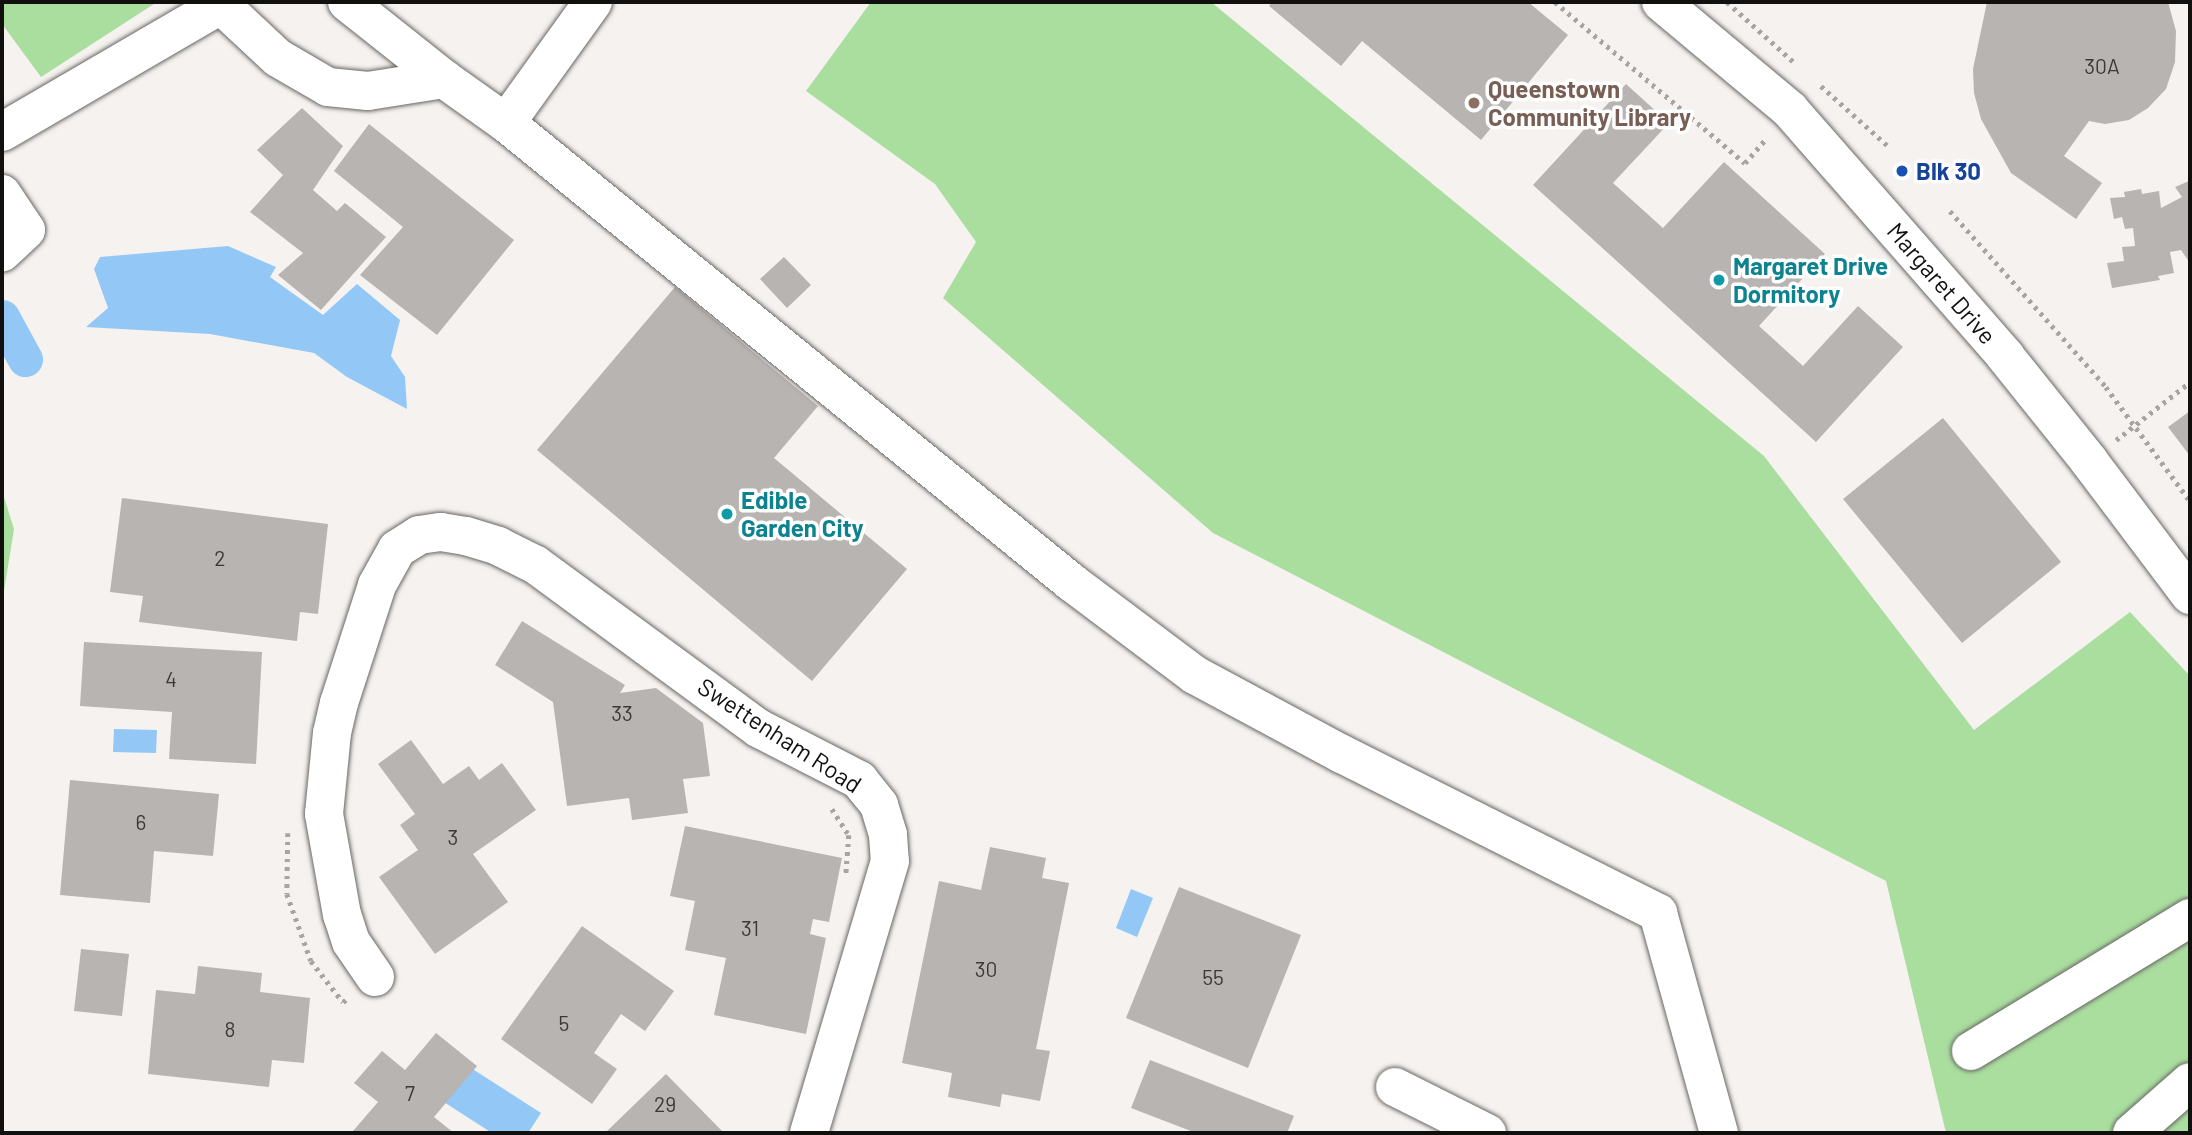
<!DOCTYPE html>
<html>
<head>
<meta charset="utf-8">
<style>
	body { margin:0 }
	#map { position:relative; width:2192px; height:1135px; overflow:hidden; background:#f5f2ef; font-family:Barlow,sans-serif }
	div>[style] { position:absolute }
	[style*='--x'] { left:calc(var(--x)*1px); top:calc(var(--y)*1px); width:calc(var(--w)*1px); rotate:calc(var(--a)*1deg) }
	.green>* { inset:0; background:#aade9f }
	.water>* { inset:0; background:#93c8f6 }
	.canal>* { height:35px; margin:-17.5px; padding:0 17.5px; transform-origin:17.5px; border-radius:17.5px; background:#93c8f6 }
	.building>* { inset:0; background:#b8b4b2 }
	.path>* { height:4.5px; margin-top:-2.25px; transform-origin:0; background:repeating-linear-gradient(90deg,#a7a5a3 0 3.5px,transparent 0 8.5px) }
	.roads { filter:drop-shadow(0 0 2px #696765) drop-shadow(0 0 2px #696765) }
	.minor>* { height:38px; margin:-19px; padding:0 19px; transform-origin:19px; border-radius:19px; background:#fff }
	.dots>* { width:19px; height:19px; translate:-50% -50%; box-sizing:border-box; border:4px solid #fff; border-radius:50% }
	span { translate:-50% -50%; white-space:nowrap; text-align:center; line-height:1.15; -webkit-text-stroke:7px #fff; paint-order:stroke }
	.number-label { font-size:21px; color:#3b3938 }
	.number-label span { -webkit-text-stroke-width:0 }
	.education-label { font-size:24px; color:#785e54; font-weight:700 }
	.left { translate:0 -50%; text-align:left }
	.transit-label { font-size:24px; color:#164399; font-weight:700 }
	.culture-label { font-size:24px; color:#0d838f; font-weight:700 }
	.street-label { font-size:24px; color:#11100f }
	.frame { position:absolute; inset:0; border:4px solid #11100f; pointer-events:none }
</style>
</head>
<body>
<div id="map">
	<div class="green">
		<div style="clip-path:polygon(2px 2px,157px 2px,41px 77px,2px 24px)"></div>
		<div style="clip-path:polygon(871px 2px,1211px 2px,1764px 456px,1974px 730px,2130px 612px,2190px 676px,2190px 1133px,1946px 1133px,1886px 881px,1213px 533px,943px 298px,976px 242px,935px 184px,806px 91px)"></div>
		<div style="clip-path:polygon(2px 491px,14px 529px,2px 603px)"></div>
	</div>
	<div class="water">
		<div style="clip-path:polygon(228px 246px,276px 267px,270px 277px,323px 315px,357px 284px,400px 320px,391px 356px,405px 377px,407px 409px,347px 377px,314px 353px,210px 334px,86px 327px,108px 308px,94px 269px,100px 257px)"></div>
		<div style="clip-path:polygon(114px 729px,157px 730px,156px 753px,113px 752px)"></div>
		<div style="clip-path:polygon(1131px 889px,1153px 898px,1137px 937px,1116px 928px)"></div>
		<div style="clip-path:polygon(460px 1061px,541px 1113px,528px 1133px,492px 1133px,436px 1097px)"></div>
	</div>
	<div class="canal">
		<div style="--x:2;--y:317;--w:48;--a:61.3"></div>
	</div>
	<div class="building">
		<div style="clip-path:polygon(1272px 2px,1528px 2px,1568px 35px,1481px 140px,1362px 41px,1341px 66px,1269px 6px)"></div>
		<div style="clip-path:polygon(1987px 2px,2168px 2px,2176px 31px,2175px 62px,2166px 89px,2148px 108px,2129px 120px,2105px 124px,2089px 121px,2064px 156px,2102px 183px,2076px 219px,2011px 173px,1981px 119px,1974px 93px,1973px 69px)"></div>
		<div style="clip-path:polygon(1626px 84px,1669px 123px,1613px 183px,1663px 228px,1724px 162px,1825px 254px,1759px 326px,1803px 366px,1858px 306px,1903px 347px,1816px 442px,1533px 185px)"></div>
		<div style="clip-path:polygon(302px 108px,343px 146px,313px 190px,337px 211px,345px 203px,386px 237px,321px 310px,278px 275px,303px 253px,250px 212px,283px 175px,257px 150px)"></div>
		<div style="clip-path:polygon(369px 124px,514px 240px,437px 335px,360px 275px,403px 227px,334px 171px)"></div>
		<div style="clip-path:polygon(2189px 181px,2190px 263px,2181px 250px,2170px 252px,2174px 273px,2158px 276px,2160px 280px,2112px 288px,2107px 263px,2124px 261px,2122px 247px,2135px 246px,2133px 228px,2125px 229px,2122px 217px,2114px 219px,2110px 198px,2125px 197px,2124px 192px,2141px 189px,2142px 194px,2159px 191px,2161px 208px,2182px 197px,2175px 187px)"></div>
		<div style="clip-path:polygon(784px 257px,811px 285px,787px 308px,760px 279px)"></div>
		<div style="clip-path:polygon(675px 287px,818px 406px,774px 458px,907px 569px,812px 681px,537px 450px)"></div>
		<div style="clip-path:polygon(2190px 411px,2190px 456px,2168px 427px)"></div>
		<div style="clip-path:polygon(1943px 418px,2061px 562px,1962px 643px,1843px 499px)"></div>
		<div style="clip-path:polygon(122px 498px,328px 524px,318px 614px,300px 612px,297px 641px,139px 622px,143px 596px,110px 592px)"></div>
		<div style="clip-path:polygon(522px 621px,625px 685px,620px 693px,656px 688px,703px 723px,710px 776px,683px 779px,688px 813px,632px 820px,629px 798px,567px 806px,553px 702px,495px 665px)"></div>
		<div style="clip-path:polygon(84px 642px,262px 652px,256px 764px,169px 759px,172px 712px,80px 706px)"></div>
		<div style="clip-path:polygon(411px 740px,443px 784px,469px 766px,479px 780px,502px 763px,536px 810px,473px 854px,508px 902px,435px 954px,379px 877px,418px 850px,400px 825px,415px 814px,378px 764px)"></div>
		<div style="clip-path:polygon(70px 780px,219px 794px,213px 856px,154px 851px,150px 903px,60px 895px)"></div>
		<div style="clip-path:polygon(685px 826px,842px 858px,829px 922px,813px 919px,810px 934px,826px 938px,806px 1034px,714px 1015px,726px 958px,685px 950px,695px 901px,670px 896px)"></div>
		<div style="clip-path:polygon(990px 847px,1046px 858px,1042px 878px,1069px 883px,1036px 1049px,1050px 1051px,1040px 1101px,1002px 1094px,1000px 1107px,948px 1097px,952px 1073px,902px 1063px,939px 881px,981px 890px)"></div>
		<div style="clip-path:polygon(1179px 887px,1301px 935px,1248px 1068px,1126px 1018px)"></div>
		<div style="clip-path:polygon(582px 926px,674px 991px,645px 1031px,621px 1014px,594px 1053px,617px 1069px,592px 1104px,501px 1039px)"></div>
		<div style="clip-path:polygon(81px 949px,129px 954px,122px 1016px,74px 1011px)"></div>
		<div style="clip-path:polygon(198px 966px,262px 973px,260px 992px,310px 998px,304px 1063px,272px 1060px,269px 1087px,148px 1074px,156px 990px,195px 994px)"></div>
		<div style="clip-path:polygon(436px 1033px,477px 1066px,434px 1117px,454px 1133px,355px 1133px,353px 1131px,378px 1102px,354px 1083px,382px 1051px,405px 1070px)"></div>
		<div style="clip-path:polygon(1150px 1060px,1294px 1116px,1287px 1133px,1196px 1133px,1131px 1108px)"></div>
		<div style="clip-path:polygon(666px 1074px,724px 1133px,605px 1133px)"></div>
	</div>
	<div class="path">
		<div style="--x:1555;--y:2;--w:249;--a:40.3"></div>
		<div style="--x:1745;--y:163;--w:33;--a:-49"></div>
		<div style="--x:1727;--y:2;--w:93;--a:41.9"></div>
		<div style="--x:1821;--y:86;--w:89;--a:41.8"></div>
		<div style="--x:1950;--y:211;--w:235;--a:48.4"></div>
		<div style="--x:2106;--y:387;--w:142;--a:53.6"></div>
		<div style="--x:2116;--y:440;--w:94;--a:-38.1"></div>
		<div style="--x:832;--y:809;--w:31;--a:57"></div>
		<div style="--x:849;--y:835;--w:40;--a:94.3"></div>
		<div style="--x:288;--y:833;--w:61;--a:90.9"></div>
		<div style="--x:287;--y:894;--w:71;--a:70.3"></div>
		<div style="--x:311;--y:961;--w:52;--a:52"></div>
		<div style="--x:343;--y:1002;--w:6;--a:-39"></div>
	</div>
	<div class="roads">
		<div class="minor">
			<div style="--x:347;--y:2;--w:124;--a:38.4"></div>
			<div style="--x:444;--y:79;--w:76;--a:35.4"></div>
			<div style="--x:506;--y:123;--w:728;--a:39.09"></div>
			<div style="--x:1071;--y:582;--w:155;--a:36.9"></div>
			<div style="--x:1195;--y:675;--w:167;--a:28.3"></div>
			<div style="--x:1342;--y:754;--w:354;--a:26.7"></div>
			<div style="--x:1658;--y:913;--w:228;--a:74.5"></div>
			<div style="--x:1661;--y:2;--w:168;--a:39.9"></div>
			<div style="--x:1790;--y:110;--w:327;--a:48.8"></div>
			<div style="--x:2005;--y:356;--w:134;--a:51.3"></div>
			<div style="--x:2089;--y:461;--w:168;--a:53"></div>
			<div style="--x:220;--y:4;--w:79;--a:43"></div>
			<div style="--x:278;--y:58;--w:58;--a:30.1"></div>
			<div style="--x:328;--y:87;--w:40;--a:5.7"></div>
			<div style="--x:368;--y:91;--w:77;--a:-9"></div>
			<div style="--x:506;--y:123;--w:149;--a:-54.3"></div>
			<div style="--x:2;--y:132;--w:258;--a:-30.2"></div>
			<div style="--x:2;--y:194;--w:43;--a:56.3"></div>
			<div style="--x:26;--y:230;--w:33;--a:137"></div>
			<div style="--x:375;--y:977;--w:42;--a:-124.4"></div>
			<div style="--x:351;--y:942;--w:28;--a:-108"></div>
			<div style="--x:342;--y:915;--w:103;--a:-100.1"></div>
			<div style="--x:324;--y:814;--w:81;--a:-84.4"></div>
			<div style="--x:332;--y:733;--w:31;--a:-77"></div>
			<div style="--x:339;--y:703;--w:124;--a:-72.1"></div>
			<div style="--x:377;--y:585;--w:41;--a:-60.9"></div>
			<div style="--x:397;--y:549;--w:26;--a:-32"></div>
			<div style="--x:419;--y:535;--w:22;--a:-8"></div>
			<div style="--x:441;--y:532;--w:25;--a:9"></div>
			<div style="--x:466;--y:536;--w:34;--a:17"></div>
			<div style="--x:498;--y:546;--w:42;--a:26.6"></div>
			<div style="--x:536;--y:565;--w:275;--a:36.3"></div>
			<div style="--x:758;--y:728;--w:114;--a:27.2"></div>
			<div style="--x:859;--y:780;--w:32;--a:51"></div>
			<div style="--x:879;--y:805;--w:31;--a:73"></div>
			<div style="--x:888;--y:835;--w:26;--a:86"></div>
			<div style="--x:890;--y:861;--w:284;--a:106.6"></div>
			<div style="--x:1971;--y:1051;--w:256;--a:-31.3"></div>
			<div style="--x:1395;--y:1087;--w:103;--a:26.6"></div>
			<div style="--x:2132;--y:1133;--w:77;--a:-41.3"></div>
		</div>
	</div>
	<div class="dots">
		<div style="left:1474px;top:103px;background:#8d6e63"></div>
		<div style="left:1902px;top:171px;background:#1a4fb4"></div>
		<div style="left:1719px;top:280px;background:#0f9aa8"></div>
		<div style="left:727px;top:514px;background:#0f9aa8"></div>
	</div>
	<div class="number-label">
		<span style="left:2102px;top:66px">30A</span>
		<span style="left:220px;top:558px">2</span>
		<span style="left:171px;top:679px">4</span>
		<span style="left:622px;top:713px">33</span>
		<span style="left:141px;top:822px">6</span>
		<span style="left:453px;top:837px">3</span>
		<span style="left:750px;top:928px">31</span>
		<span style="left:986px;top:969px">30</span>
		<span style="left:1213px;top:977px">55</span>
		<span style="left:564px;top:1023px">5</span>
		<span style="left:230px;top:1029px">8</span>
		<span style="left:410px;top:1093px">7</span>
		<span style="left:665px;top:1104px">29</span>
	</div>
	<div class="education-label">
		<span class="left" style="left:1488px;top:103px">Queenstown<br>Community Library</span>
	</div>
	<div class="transit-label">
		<span class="left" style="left:1916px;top:171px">Blk 30</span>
	</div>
	<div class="culture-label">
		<span class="left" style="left:1733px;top:280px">Margaret Drive<br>Dormitory</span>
		<span class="left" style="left:741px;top:514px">Edible<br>Garden City</span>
	</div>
	<div class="street-label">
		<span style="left:1942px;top:283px;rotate:49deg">Margaret Drive</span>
		<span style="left:780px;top:735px;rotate:33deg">Swettenham Road</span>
	</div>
	<div class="frame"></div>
</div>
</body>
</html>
